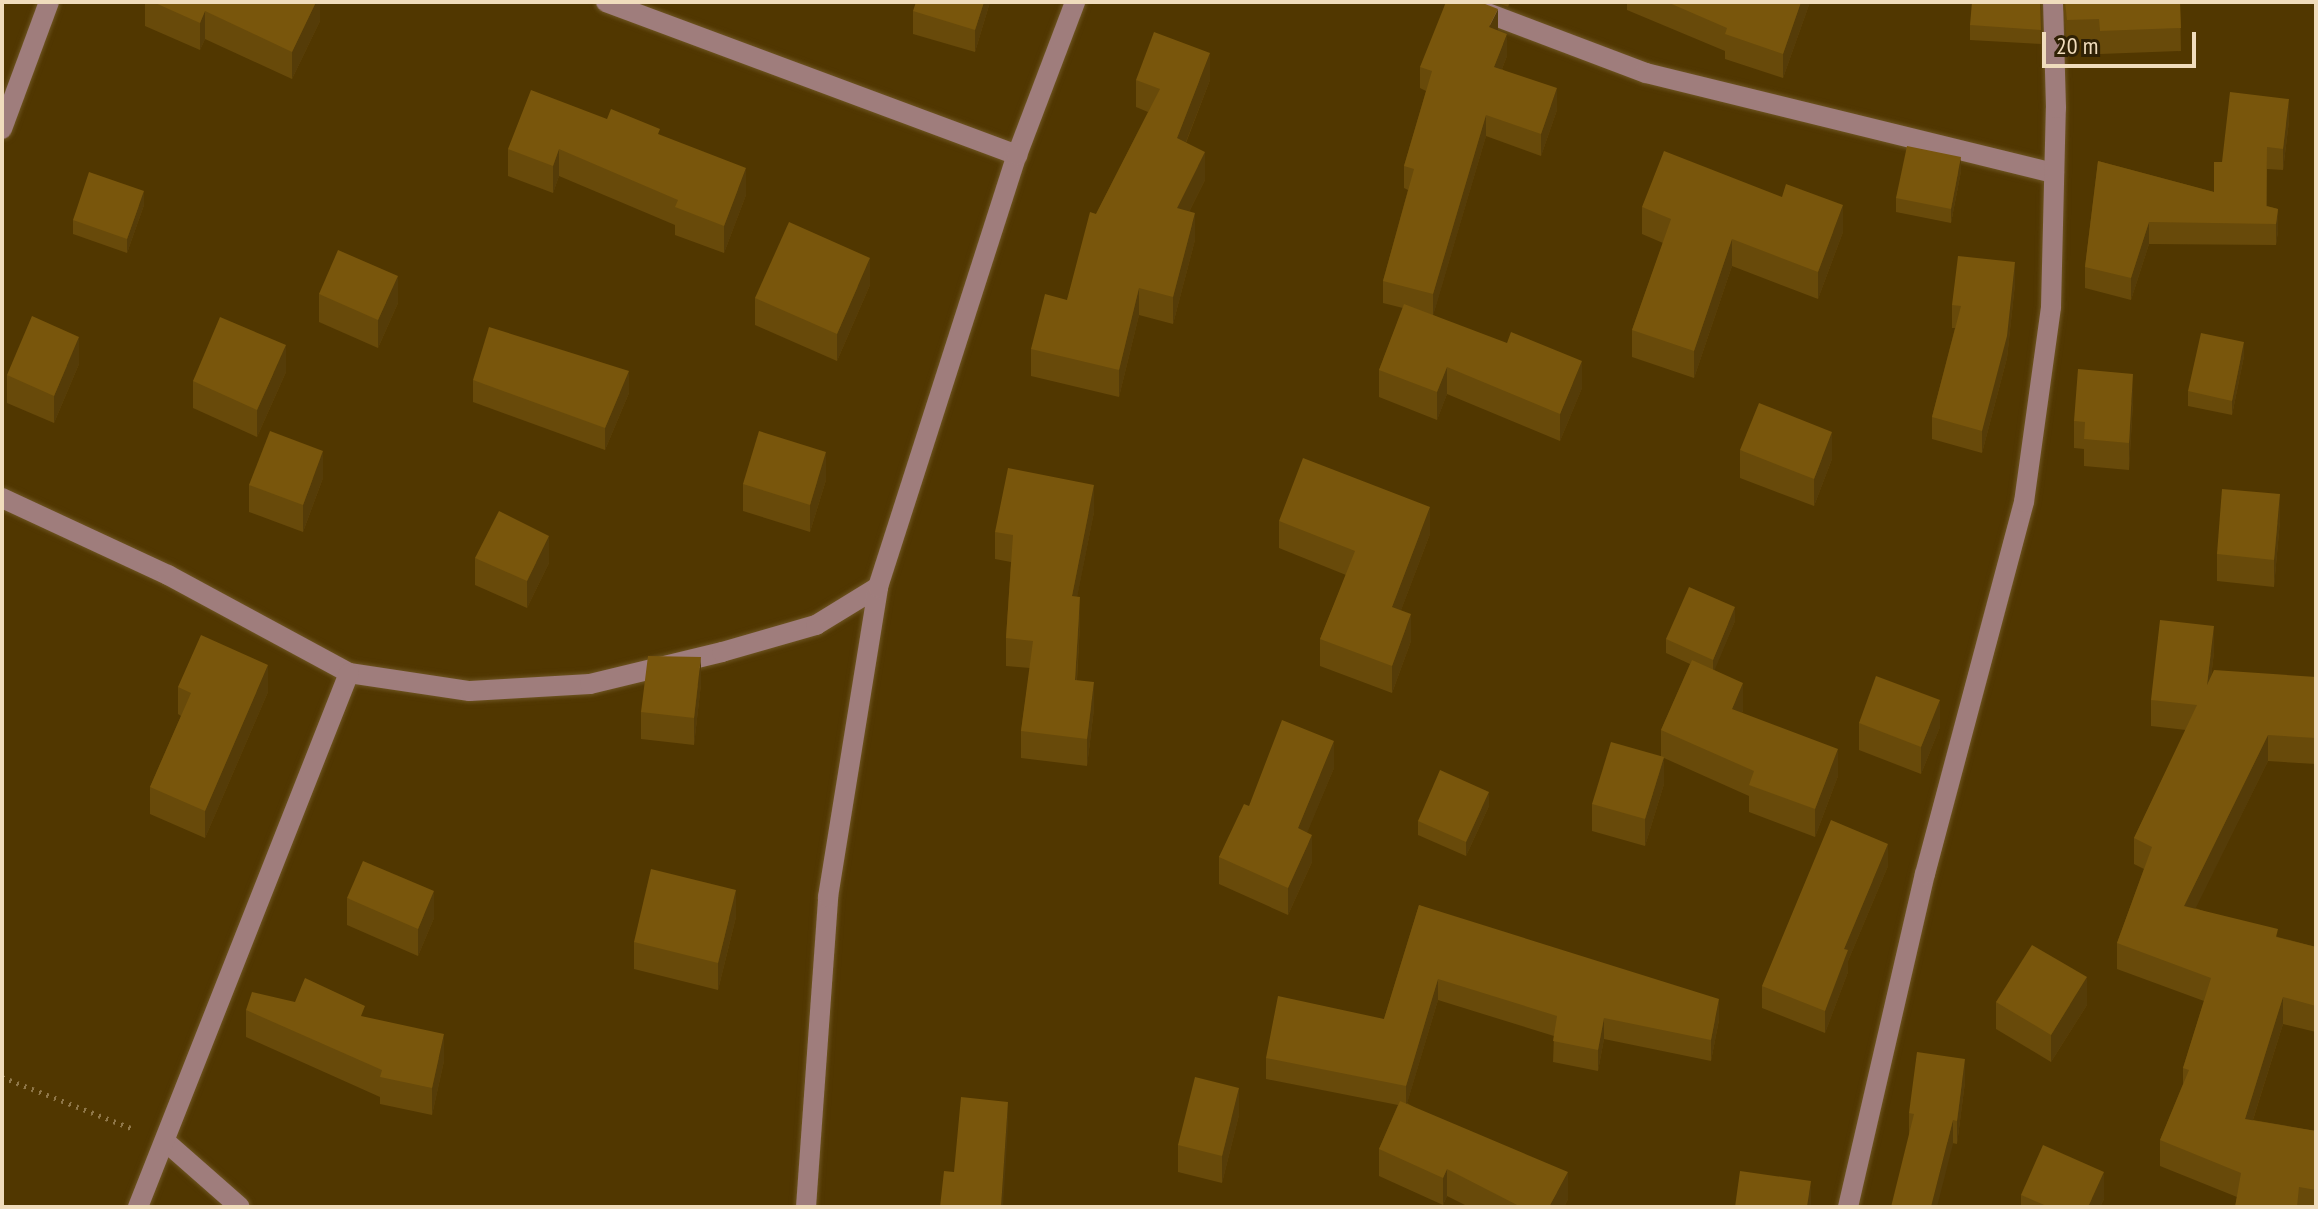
<!DOCTYPE html>
<html>
<head>
<meta charset="utf-8">
<style>
	body { margin:0 }
	#map { position:relative; width:2318px; height:1209px; overflow:hidden; background:#513700; font-family:"PT Sans Narrow",sans-serif }
	div>[style] { position:absolute }
	[style*='--x'] { left:calc(var(--x)*1px); top:calc(var(--y)*1px); width:calc(var(--w)*1px); rotate:calc(var(--a)*1deg) }
	.path>* { height:5px; margin-top:-2.5px; transform-origin:0; background:repeating-linear-gradient(90deg,#8f7749 0 2px,transparent 0 8px) }
	.roads { filter:drop-shadow(0 0 2px #6e5522) drop-shadow(0 0 2px #6e5522) }
	.minor>* { height:20px; margin:-10px; padding:0 10px; transform-origin:10px; border-radius:10px; background:#9f7d7c }
	.wall>* { inset:0; background:#684a0a }
	.shaded-wall>* { inset:0; background:#553c08 }
	.building>* { inset:0; background:#79560c }
	span { translate:-50% -50%; white-space:nowrap; text-align:center; line-height:1.15; -webkit-text-stroke:6px #2f2105; paint-order:stroke }
	.frame { position:absolute; inset:0; border:4px solid #f0dcbc; pointer-events:none }
	.scale { position:absolute; left:2042px; top:32px; width:154px; height:36px; box-sizing:border-box; border:4px solid #f0dcbc; border-top:0; padding-left:10px; font-size:24px; line-height:28px; white-space:nowrap; color:#f0dcbc; -webkit-text-stroke:6px #2f2105; paint-order:stroke }
</style>
</head>
<body>
<div id="map">
	<div class="path">
		<div style="--x:2;--y:1077;--w:139;--a:21.6"></div>
	</div>
	<div class="roads">
		<div class="minor">
			<div style="--x:606;--y:2;--w:439;--a:20.4"></div>
			<div style="--x:1458;--y:2;--w:201;--a:20.7"></div>
			<div style="--x:1646;--y:73;--w:420;--a:13.8"></div>
			<div style="--x:2;--y:129;--w:135;--a:-69.7"></div>
			<div style="--x:2;--y:498;--w:183;--a:24.9"></div>
			<div style="--x:168;--y:575;--w:206;--a:28.4"></div>
			<div style="--x:349;--y:673;--w:122;--a:8.5"></div>
			<div style="--x:470;--y:691;--w:120;--a:-3.3"></div>
			<div style="--x:590;--y:684;--w:136;--a:-13.6"></div>
			<div style="--x:722;--y:652;--w:98;--a:-16"></div>
			<div style="--x:816;--y:625;--w:73;--a:-31.5"></div>
			<div style="--x:166;--y:1142;--w:98;--a:41.3"></div>
			<div style="--x:138;--y:1207;--w:574;--a:-68.44"></div>
			<div style="--x:806;--y:1207;--w:311;--a:-85.9"></div>
			<div style="--x:828;--y:897;--w:314;--a:-80.8"></div>
			<div style="--x:878;--y:587;--w:454;--a:-72.2"></div>
			<div style="--x:1017;--y:155;--w:164;--a:-69.2"></div>
			<div style="--x:1848;--y:1207;--w:342;--a:-77"></div>
			<div style="--x:1925;--y:874;--w:385;--a:-75.1"></div>
			<div style="--x:2024;--y:502;--w:197;--a:-82.1"></div>
			<div style="--x:2051;--y:307;--w:199;--a:-88.6"></div>
			<div style="--x:2056;--y:108;--w:106;--a:-91.6"></div>
		</div>
	</div>
	<div class="wall">
		<div style="clip-path:polygon(145px 2px,320px 2px,320px 21px,292px 79px,205px 39px,200px 50px,145px 26px)"></div>
		<div style="clip-path:polygon(990px 2px,975px 52px,913px 34px,913px 11px)"></div>
		<div style="clip-path:polygon(1494px 2px,1510px 2px,1508px 7px)"></div>
		<div style="clip-path:polygon(1627px 2px,1810px 2px,1783px 78px,1725px 59px,1725px 51px,1627px 10px)"></div>
		<div style="clip-path:polygon(2040px 2px,2041px 44px,1970px 40px,1970px 25px)"></div>
		<div style="clip-path:polygon(2063px 2px,2180px 2px,2181px 51px,2100px 54px,2099px 42px,2067px 43px)"></div>
		<div style="clip-path:polygon(1498px 30px,1507px 56px,1502px 69px,1557px 110px,1541px 156px,1486px 136px,1433px 315px,1582px 388px,1560px 441px,1447px 394px,1437px 420px,1379px 397px,1379px 370px,1403px 308px,1383px 303px,1383px 281px,1408px 190px,1404px 188px,1404px 166px,1426px 91px,1420px 88px,1420px 67px)"></div>
		<div style="clip-path:polygon(1136px 80px,1210px 80px,1186px 143px,1205px 180px,1189px 212px,1195px 240px,1173px 324px,1139px 315px,1119px 397px,1031px 376px,1031px 349px,1067px 300px,1096px 214px,1148px 112px,1136px 107px)"></div>
		<div style="clip-path:polygon(607px 119px,660px 135px,746px 195px,724px 253px,675px 235px,675px 225px,559px 176px,553px 193px,508px 176px,508px 149px)"></div>
		<div style="clip-path:polygon(2289px 121px,2283px 170px,2267px 169px,2267px 206px,2278px 209px,2278px 231px,2276px 245px,2149px 244px,2131px 300px,2085px 288px,2085px 267px,2098px 161px,2214px 192px)"></div>
		<div style="clip-path:polygon(1961px 171px,1951px 223px,1896px 212px,1896px 198px)"></div>
		<div style="clip-path:polygon(144px 205px,127px 253px,73px 234px,73px 220px)"></div>
		<div style="clip-path:polygon(1642px 207px,1843px 232px,1818px 299px,1732px 266px,1694px 378px,1632px 357px,1632px 330px,1663px 243px,1642px 234px)"></div>
		<div style="clip-path:polygon(2015px 284px,2007px 358px,1982px 453px,1932px 439px,1932px 417px,1955px 328px,1952px 328px,1952px 305px)"></div>
		<div style="clip-path:polygon(870px 285px,837px 361px,755px 325px,755px 298px)"></div>
		<div style="clip-path:polygon(319px 294px,398px 303px,378px 348px,319px 322px)"></div>
		<div style="clip-path:polygon(2244px 356px,2232px 415px,2188px 406px,2188px 391px)"></div>
		<div style="clip-path:polygon(79px 364px,54px 423px,7px 403px,7px 375px)"></div>
		<div style="clip-path:polygon(286px 372px,257px 437px,193px 408px,193px 381px)"></div>
		<div style="clip-path:polygon(473px 380px,629px 393px,605px 450px,473px 402px)"></div>
		<div style="clip-path:polygon(2133px 402px,2129px 470px,2084px 466px,2084px 449px,2074px 448px,2074px 421px)"></div>
		<div style="clip-path:polygon(1740px 450px,1832px 459px,1814px 506px,1740px 478px)"></div>
		<div style="clip-path:polygon(323px 478px,303px 532px,249px 512px,249px 485px)"></div>
		<div style="clip-path:polygon(826px 480px,810px 532px,743px 511px,743px 484px)"></div>
		<div style="clip-path:polygon(1094px 512px,1077px 596px,1080px 624px,1077px 680px,1094px 709px,1087px 766px,1021px 758px,1021px 731px,1030px 668px,1006px 666px,1006px 638px,1011px 562px,995px 559px,995px 532px)"></div>
		<div style="clip-path:polygon(1279px 521px,1430px 534px,1401px 610px,1411px 641px,1392px 693px,1320px 666px,1320px 639px,1346px 575px,1279px 548px)"></div>
		<div style="clip-path:polygon(2280px 521px,2274px 587px,2217px 581px,2217px 554px)"></div>
		<div style="clip-path:polygon(475px 558px,549px 563px,527px 608px,475px 585px)"></div>
		<div style="clip-path:polygon(1735px 621px,1714px 670px,1743px 710px,1742px 713px,1838px 776px,1815px 837px,1749px 812px,1749px 796px,1664px 758px,1664px 784px,1645px 846px,1592px 831px,1592px 804px,1661px 756px,1661px 730px,1690px 664px,1666px 653px,1666px 639px)"></div>
		<div style="clip-path:polygon(2214px 652px,2211px 677px,2316px 677px,2316px 764px,2268px 761px,2195px 908px,2278px 937px,2316px 947px,2316px 1032px,2283px 1024px,2253px 1120px,2316px 1131px,2316px 1207px,2235px 1207px,2237px 1197px,2160px 1166px,2160px 1140px,2183px 1084px,2183px 1068px,2204px 1001px,2117px 969px,2117px 943px,2144px 869px,2134px 864px,2134px 838px,2186px 730px,2151px 726px,2151px 700px)"></div>
		<div style="clip-path:polygon(701px 684px,694px 745px,641px 739px,641px 712px)"></div>
		<div style="clip-path:polygon(178px 687px,268px 692px,205px 838px,150px 814px,150px 787px,181px 716px,178px 714px)"></div>
		<div style="clip-path:polygon(1859px 723px,1940px 727px,1921px 774px,1859px 750px)"></div>
		<div style="clip-path:polygon(1334px 768px,1307px 832px,1312px 862px,1288px 915px,1219px 884px,1219px 857px,1249px 806px)"></div>
		<div style="clip-path:polygon(1489px 806px,1466px 856px,1418px 835px,1418px 821px)"></div>
		<div style="clip-path:polygon(1888px 866px,1848px 961px,1848px 972px,1825px 1033px,1762px 1008px,1762px 986px)"></div>
		<div style="clip-path:polygon(347px 898px,434px 918px,418px 956px,347px 925px)"></div>
		<div style="clip-path:polygon(1419px 905px,1719px 1020px,1711px 1061px,1604px 1039px,1598px 1071px,1553px 1062px,1554px 1036px,1438px 1000px,1407px 1103px,1568px 1199px,1564px 1207px,1469px 1207px,1447px 1196px,1443px 1205px,1379px 1176px,1379px 1149px,1398px 1105px,1266px 1079px,1266px 1058px,1384px 1019px)"></div>
		<div style="clip-path:polygon(736px 917px,718px 990px,634px 969px,634px 942px)"></div>
		<div style="clip-path:polygon(1996px 1002px,2087px 1005px,2051px 1062px,1996px 1029px)"></div>
		<div style="clip-path:polygon(246px 1010px,365px 1017px,444px 1061px,432px 1115px,380px 1104px,380px 1097px,246px 1037px)"></div>
		<div style="clip-path:polygon(1965px 1082px,1957px 1144px,1909px 1134px,1909px 1113px)"></div>
		<div style="clip-path:polygon(1239px 1115px,1222px 1183px,1178px 1172px,1178px 1145px)"></div>
		<div style="clip-path:polygon(2021px 1195px,2104px 1199px,2100px 1207px,2021px 1207px)"></div>
	</div>
	<div class="shaded-wall">
		<div style="clip-path:polygon(316px 2px,320px 2px,320px 21px,292px 79px,292px 52px)"></div>
		<div style="clip-path:polygon(984px 2px,990px 2px,975px 52px,975px 30px)"></div>
		<div style="clip-path:polygon(1801px 2px,1810px 2px,1783px 78px,1783px 54px)"></div>
		<div style="clip-path:polygon(1498px 9px,1498px 31px,1489px 27px)"></div>
		<div style="clip-path:polygon(205px 11px,205px 39px,200px 50px,200px 23px)"></div>
		<div style="clip-path:polygon(1507px 34px,1507px 56px,1494px 89px,1494px 67px)"></div>
		<div style="clip-path:polygon(1210px 53px,1210px 80px,1177px 165px,1177px 138px)"></div>
		<div style="clip-path:polygon(1557px 88px,1557px 110px,1541px 156px,1541px 134px)"></div>
		<div style="clip-path:polygon(2289px 99px,2289px 121px,2283px 170px,2283px 149px)"></div>
		<div style="clip-path:polygon(1486px 115px,1486px 136px,1433px 316px,1433px 294px)"></div>
		<div style="clip-path:polygon(559px 149px,559px 176px,553px 193px,553px 166px)"></div>
		<div style="clip-path:polygon(1205px 152px,1205px 180px,1177px 236px,1177px 208px)"></div>
		<div style="clip-path:polygon(1961px 157px,1961px 171px,1951px 223px,1951px 209px)"></div>
		<div style="clip-path:polygon(746px 168px,746px 195px,724px 253px,724px 226px)"></div>
		<div style="clip-path:polygon(144px 191px,144px 205px,127px 253px,127px 239px)"></div>
		<div style="clip-path:polygon(1843px 205px,1843px 232px,1818px 299px,1818px 272px)"></div>
		<div style="clip-path:polygon(2278px 209px,2278px 231px,2276px 245px,2276px 224px)"></div>
		<div style="clip-path:polygon(1195px 213px,1195px 240px,1173px 324px,1173px 297px)"></div>
		<div style="clip-path:polygon(2149px 222px,2149px 244px,2131px 300px,2131px 278px)"></div>
		<div style="clip-path:polygon(1732px 239px,1732px 266px,1694px 378px,1694px 351px)"></div>
		<div style="clip-path:polygon(870px 258px,870px 285px,837px 361px,837px 334px)"></div>
		<div style="clip-path:polygon(2015px 262px,2015px 284px,2007px 358px,1982px 453px,1982px 431px)"></div>
		<div style="clip-path:polygon(398px 276px,398px 303px,378px 348px,378px 320px)"></div>
		<div style="clip-path:polygon(1139px 288px,1139px 315px,1119px 397px,1119px 370px)"></div>
		<div style="clip-path:polygon(79px 337px,79px 364px,54px 423px,54px 396px)"></div>
		<div style="clip-path:polygon(2244px 342px,2244px 356px,2232px 415px,2232px 401px)"></div>
		<div style="clip-path:polygon(286px 345px,286px 372px,257px 437px,257px 410px)"></div>
		<div style="clip-path:polygon(1582px 361px,1582px 388px,1560px 441px,1560px 414px)"></div>
		<div style="clip-path:polygon(1447px 367px,1447px 394px,1437px 420px,1437px 392px)"></div>
		<div style="clip-path:polygon(629px 371px,629px 393px,605px 450px,605px 428px)"></div>
		<div style="clip-path:polygon(2133px 374px,2133px 402px,2129px 470px,2129px 443px)"></div>
		<div style="clip-path:polygon(1832px 432px,1832px 459px,1814px 506px,1814px 479px)"></div>
		<div style="clip-path:polygon(323px 451px,323px 478px,303px 532px,303px 505px)"></div>
		<div style="clip-path:polygon(826px 452px,826px 480px,810px 532px,810px 505px)"></div>
		<div style="clip-path:polygon(1094px 485px,1094px 512px,1072px 623px,1072px 596px)"></div>
		<div style="clip-path:polygon(2280px 494px,2280px 521px,2274px 587px,2274px 560px)"></div>
		<div style="clip-path:polygon(1430px 507px,1430px 534px,1392px 634px,1392px 607px)"></div>
		<div style="clip-path:polygon(549px 536px,549px 563px,527px 608px,527px 581px)"></div>
		<div style="clip-path:polygon(1080px 597px,1080px 624px,1075px 707px,1075px 680px)"></div>
		<div style="clip-path:polygon(1735px 607px,1735px 621px,1713px 674px,1713px 660px)"></div>
		<div style="clip-path:polygon(1411px 614px,1411px 641px,1392px 693px,1392px 666px)"></div>
		<div style="clip-path:polygon(2214px 626px,2214px 652px,2207px 711px,2207px 685px)"></div>
		<div style="clip-path:polygon(701px 657px,701px 684px,694px 745px,694px 718px)"></div>
		<div style="clip-path:polygon(268px 665px,268px 692px,205px 838px,205px 811px)"></div>
		<div style="clip-path:polygon(1094px 682px,1094px 709px,1087px 766px,1087px 739px)"></div>
		<div style="clip-path:polygon(1743px 683px,1743px 710px,1732px 736px,1732px 709px)"></div>
		<div style="clip-path:polygon(1940px 700px,1940px 727px,1921px 774px,1921px 747px)"></div>
		<div style="clip-path:polygon(2268px 735px,2268px 761px,2184px 932px,2184px 906px)"></div>
		<div style="clip-path:polygon(1334px 741px,1334px 768px,1298px 855px,1298px 828px)"></div>
		<div style="clip-path:polygon(1838px 749px,1838px 776px,1815px 837px,1815px 809px)"></div>
		<div style="clip-path:polygon(1664px 757px,1664px 784px,1645px 846px,1645px 819px)"></div>
		<div style="clip-path:polygon(1489px 792px,1489px 806px,1466px 856px,1466px 842px)"></div>
		<div style="clip-path:polygon(1312px 835px,1312px 862px,1288px 915px,1288px 888px)"></div>
		<div style="clip-path:polygon(1888px 844px,1888px 866px,1848px 961px,1848px 972px,1825px 1033px,1825px 1011px,1844px 949px)"></div>
		<div style="clip-path:polygon(736px 890px,736px 917px,718px 990px,718px 963px)"></div>
		<div style="clip-path:polygon(434px 891px,434px 918px,418px 956px,418px 929px)"></div>
		<div style="clip-path:polygon(2087px 977px,2087px 1005px,2051px 1062px,2051px 1035px)"></div>
		<div style="clip-path:polygon(1438px 979px,1438px 1000px,1406px 1107px,1406px 1086px)"></div>
		<div style="clip-path:polygon(2283px 997px,2283px 1024px,2245px 1145px,2245px 1119px)"></div>
		<div style="clip-path:polygon(1719px 999px,1719px 1020px,1711px 1061px,1711px 1040px)"></div>
		<div style="clip-path:polygon(1604px 1018px,1604px 1039px,1598px 1071px,1598px 1050px)"></div>
		<div style="clip-path:polygon(444px 1034px,444px 1061px,432px 1115px,432px 1088px)"></div>
		<div style="clip-path:polygon(1965px 1059px,1965px 1082px,1957px 1144px,1957px 1121px)"></div>
		<div style="clip-path:polygon(1239px 1088px,1239px 1115px,1222px 1183px,1222px 1156px)"></div>
		<div style="clip-path:polygon(1008px 1102px,1008px 1126px,1003px 1207px,1001px 1207px)"></div>
		<div style="clip-path:polygon(1953px 1120px,1953px 1144px,1937px 1207px,1931px 1207px)"></div>
		<div style="clip-path:polygon(1447px 1169px,1447px 1196px,1443px 1205px,1443px 1178px)"></div>
		<div style="clip-path:polygon(1568px 1172px,1568px 1199px,1564px 1207px,1549px 1207px)"></div>
		<div style="clip-path:polygon(2104px 1172px,2104px 1199px,2100px 1207px,2088px 1207px)"></div>
		<div style="clip-path:polygon(1811px 1181px,1811px 1207px,1807px 1207px)"></div>
	</div>
	<div class="building">
		<div style="clip-path:polygon(153px 2px,316px 2px,292px 52px,205px 11px,200px 23px)"></div>
		<div style="clip-path:polygon(916px 2px,984px 2px,975px 30px,913px 11px)"></div>
		<div style="clip-path:polygon(1446px 2px,1480px 2px,1498px 9px,1489px 27px,1507px 34px,1494px 67px,1557px 88px,1541px 134px,1486px 115px,1433px 294px,1383px 281px,1414px 169px,1404px 166px,1432px 71px,1420px 67px)"></div>
		<div style="clip-path:polygon(1667px 2px,1801px 2px,1783px 54px,1725px 34px,1727px 28px)"></div>
		<div style="clip-path:polygon(1972px 2px,2040px 2px,2041px 30px,1970px 25px)"></div>
		<div style="clip-path:polygon(2065px 2px,2180px 2px,2181px 28px,2100px 31px,2099px 19px,2067px 20px)"></div>
		<div style="clip-path:polygon(1154px 32px,1210px 53px,1177px 138px,1205px 152px,1177px 208px,1195px 213px,1173px 297px,1139px 288px,1119px 370px,1031px 349px,1045px 294px,1067px 300px,1090px 212px,1096px 214px,1160px 89px,1136px 80px)"></div>
		<div style="clip-path:polygon(531px 90px,607px 119px,611px 109px,660px 129px,658px 134px,746px 168px,724px 226px,675px 207px,678px 200px,559px 149px,553px 166px,508px 149px)"></div>
		<div style="clip-path:polygon(2230px 92px,2289px 99px,2283px 149px,2267px 147px,2266px 206px,2278px 209px,2276px 224px,2149px 222px,2131px 278px,2085px 267px,2098px 161px,2214px 192px,2214px 162px,2222px 162px)"></div>
		<div style="clip-path:polygon(1907px 146px,1961px 157px,1951px 209px,1896px 198px)"></div>
		<div style="clip-path:polygon(1664px 151px,1782px 197px,1786px 184px,1843px 205px,1818px 272px,1732px 239px,1694px 351px,1632px 330px,1671px 219px,1642px 207px)"></div>
		<div style="clip-path:polygon(89px 172px,144px 191px,127px 239px,73px 220px)"></div>
		<div style="clip-path:polygon(789px 222px,870px 258px,837px 334px,755px 298px)"></div>
		<div style="clip-path:polygon(338px 250px,398px 276px,378px 320px,319px 294px)"></div>
		<div style="clip-path:polygon(1958px 256px,2015px 262px,2007px 336px,1982px 431px,1932px 417px,1961px 306px,1952px 305px)"></div>
		<div style="clip-path:polygon(1404px 304px,1507px 343px,1511px 332px,1582px 361px,1560px 414px,1447px 367px,1437px 392px,1379px 370px)"></div>
		<div style="clip-path:polygon(32px 316px,79px 337px,54px 396px,7px 375px)"></div>
		<div style="clip-path:polygon(220px 317px,286px 345px,257px 410px,193px 381px)"></div>
		<div style="clip-path:polygon(489px 327px,629px 371px,605px 428px,473px 380px)"></div>
		<div style="clip-path:polygon(2201px 333px,2244px 342px,2232px 401px,2188px 391px)"></div>
		<div style="clip-path:polygon(2078px 369px,2133px 374px,2129px 443px,2084px 439px,2085px 422px,2074px 421px)"></div>
		<div style="clip-path:polygon(1759px 403px,1832px 432px,1814px 479px,1740px 450px)"></div>
		<div style="clip-path:polygon(270px 431px,323px 451px,303px 505px,249px 485px)"></div>
		<div style="clip-path:polygon(759px 431px,826px 452px,810px 505px,743px 484px)"></div>
		<div style="clip-path:polygon(1303px 458px,1430px 507px,1392px 607px,1411px 614px,1392px 666px,1320px 639px,1355px 551px,1279px 521px)"></div>
		<div style="clip-path:polygon(1008px 468px,1094px 485px,1072px 596px,1080px 597px,1075px 680px,1094px 682px,1087px 739px,1021px 731px,1033px 641px,1006px 638px,1013px 535px,995px 532px)"></div>
		<div style="clip-path:polygon(2222px 489px,2280px 494px,2274px 560px,2217px 554px)"></div>
		<div style="clip-path:polygon(499px 511px,549px 536px,527px 581px,475px 558px)"></div>
		<div style="clip-path:polygon(1689px 587px,1735px 607px,1713px 660px,1666px 639px)"></div>
		<div style="clip-path:polygon(2160px 620px,2214px 626px,2207px 685px,2214px 670px,2316px 677px,2316px 738px,2268px 735px,2184px 906px,2278px 929px,2276px 937px,2316px 947px,2316px 1006px,2283px 997px,2245px 1119px,2316px 1131px,2316px 1190px,2299px 1187px,2297px 1207px,2235px 1207px,2241px 1173px,2160px 1140px,2189px 1070px,2183px 1068px,2211px 978px,2117px 943px,2152px 847px,2134px 838px,2197px 705px,2151px 700px)"></div>
		<div style="clip-path:polygon(201px 635px,268px 665px,205px 811px,150px 787px,191px 693px,178px 687px)"></div>
		<div style="clip-path:polygon(648px 656px,701px 657px,694px 718px,641px 712px)"></div>
		<div style="clip-path:polygon(1692px 660px,1743px 683px,1732px 709px,1838px 749px,1815px 809px,1749px 785px,1754px 771px,1661px 730px)"></div>
		<div style="clip-path:polygon(1876px 676px,1940px 700px,1921px 747px,1859px 723px)"></div>
		<div style="clip-path:polygon(1282px 720px,1334px 741px,1298px 828px,1312px 835px,1288px 888px,1219px 857px,1244px 804px,1249px 806px)"></div>
		<div style="clip-path:polygon(1611px 742px,1664px 757px,1645px 819px,1592px 804px)"></div>
		<div style="clip-path:polygon(1440px 770px,1489px 792px,1466px 842px,1418px 821px)"></div>
		<div style="clip-path:polygon(1831px 820px,1888px 844px,1844px 949px,1848px 950px,1825px 1011px,1762px 986px)"></div>
		<div style="clip-path:polygon(363px 861px,434px 891px,418px 929px,347px 898px)"></div>
		<div style="clip-path:polygon(651px 869px,736px 890px,718px 963px,634px 942px)"></div>
		<div style="clip-path:polygon(1419px 905px,1719px 999px,1711px 1040px,1604px 1018px,1598px 1050px,1553px 1041px,1557px 1016px,1438px 979px,1406px 1086px,1266px 1058px,1278px 996px,1384px 1019px)"></div>
		<div style="clip-path:polygon(2032px 945px,2087px 977px,2051px 1035px,1996px 1002px)"></div>
		<div style="clip-path:polygon(305px 978px,365px 1006px,361px 1016px,444px 1034px,432px 1088px,380px 1077px,382px 1070px,246px 1010px,252px 992px,295px 1002px)"></div>
		<div style="clip-path:polygon(1917px 1052px,1965px 1059px,1957px 1121px,1953px 1120px,1931px 1207px,1891px 1207px,1914px 1114px,1909px 1113px)"></div>
		<div style="clip-path:polygon(1195px 1077px,1239px 1088px,1222px 1156px,1178px 1145px)"></div>
		<div style="clip-path:polygon(961px 1097px,1008px 1102px,1001px 1207px,940px 1207px,944px 1171px,954px 1172px)"></div>
		<div style="clip-path:polygon(1400px 1101px,1568px 1172px,1549px 1207px,1521px 1207px,1447px 1169px,1443px 1178px,1379px 1149px)"></div>
		<div style="clip-path:polygon(2043px 1145px,2104px 1172px,2088px 1207px,2049px 1207px,2021px 1195px)"></div>
		<div style="clip-path:polygon(1740px 1171px,1811px 1181px,1807px 1207px,1735px 1207px)"></div>
	</div>
	<div class="frame"></div>
	<div class="scale">20 m</div>
</div>
</body>
</html>
